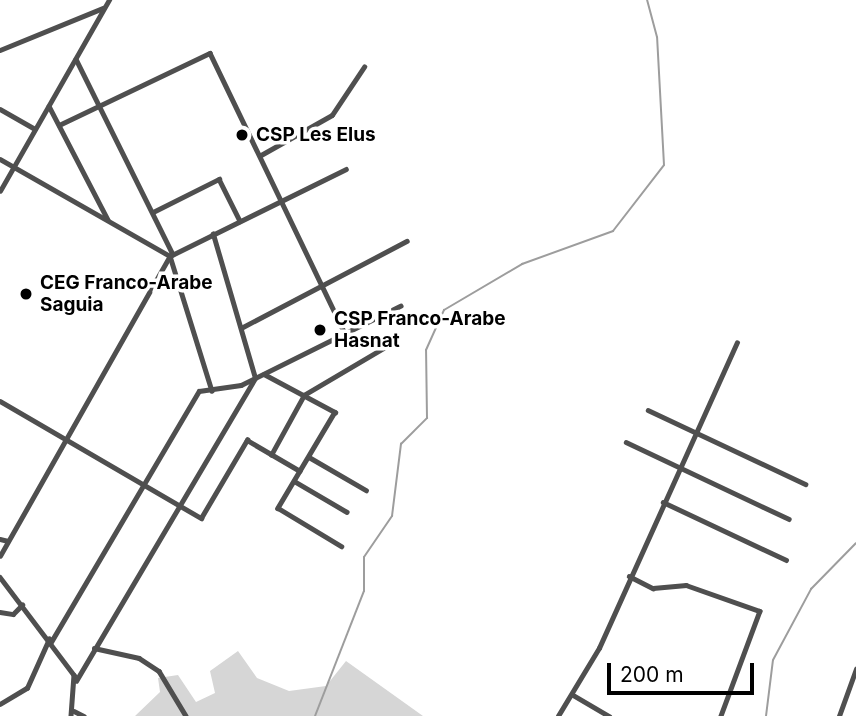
<!DOCTYPE html>
<html>
<head>
<meta charset="utf-8">
<style>
	body { margin:0 }
	#map { position:relative; width:856px; height:716px; overflow:hidden; background:#fff; font-family:Inter,sans-serif }
	div>[style] { position:absolute }
	[style*='--x'] { left:calc(var(--x)*1px); top:calc(var(--y)*1px); width:calc(var(--w)*1px); rotate:calc(var(--a)*1deg) }
	.green>* { inset:0; background:#d6d6d6 }
	.stream>* { height:2px; margin:-1px; padding:0 1px; transform-origin:1px; border-radius:1px; background:#9d9d9d }
	.street>* { height:4.5px; margin:-2.25px; padding:0 2.25px; transform-origin:2.25px; border-radius:2.25px; background:#4f4f4f }
	.dots>* { width:19px; height:19px; translate:-50% -50%; box-sizing:border-box; border:4px solid #fff; border-radius:50% }
	span { translate:-50% -50%; white-space:nowrap; text-align:center; line-height:1.15; -webkit-text-stroke:7px #fff; paint-order:stroke }
	.poi-label { font-size:19px; color:#000; font-weight:700 }
	.left { translate:0 -50%; text-align:left }
	.scale { position:absolute; left:607px; top:663px; width:147px; height:32px; box-sizing:border-box; border:4px solid #000; border-top:0; padding-left:9px; font-size:21px; line-height:24px; white-space:nowrap; color:#000; -webkit-text-stroke:5px #fff; paint-order:stroke }
</style>
</head>
<body>
<div id="map">
	<div class="green">
		<div style="clip-path:polygon(238px 651px,257px 678px,289px 691px,326px 686px,346px 661px,423px 716px,135px 716px,160px 692px,158px 678px,178px 675px,196px 702px,215px 693px,210px 671px)"></div>
	</div>
	<div class="stream">
		<div style="--x:315;--y:716;--w:134;--a:-68.6"></div>
		<div style="--x:364;--y:591;--w:34;--a:-90"></div>
		<div style="--x:364;--y:557;--w:50;--a:-55.7"></div>
		<div style="--x:392;--y:516;--w:73;--a:-82.9"></div>
		<div style="--x:401;--y:444;--w:37;--a:-45"></div>
		<div style="--x:427;--y:418;--w:68;--a:-90.8"></div>
		<div style="--x:426;--y:350;--w:44;--a:-65.8"></div>
		<div style="--x:444;--y:310;--w:91;--a:-30.5"></div>
		<div style="--x:522;--y:264;--w:97;--a:-19.9"></div>
		<div style="--x:613;--y:231;--w:83;--a:-52.3"></div>
		<div style="--x:664;--y:165;--w:128;--a:-93.1"></div>
		<div style="--x:657;--y:37;--w:38;--a:-105"></div>
		<div style="--x:766;--y:716;--w:56;--a:-82.9"></div>
		<div style="--x:773;--y:660;--w:81;--a:-61.8"></div>
		<div style="--x:811;--y:589;--w:64;--a:-45.6"></div>
	</div>
	<div class="street">
		<div style="--x:0;--y:50;--w:111;--a:-22.2"></div>
		<div style="--x:76;--y:59;--w:218;--a:63.6"></div>
		<div style="--x:49;--y:106;--w:128;--a:62.6"></div>
		<div style="--x:0;--y:109;--w:40;--a:29.7"></div>
		<div style="--x:59;--y:125;--w:167;--a:-25.5"></div>
		<div style="--x:210;--y:53;--w:311;--a:64.3"></div>
		<div style="--x:261;--y:155;--w:81;--a:-29.4"></div>
		<div style="--x:332;--y:115;--w:58;--a:-56.3"></div>
		<div style="--x:0;--y:159;--w:196;--a:29.7"></div>
		<div style="--x:170;--y:256;--w:141;--a:72.7"></div>
		<div style="--x:0;--y:191;--w:220;--a:-60.3"></div>
		<div style="--x:153;--y:212;--w:74;--a:-26.6"></div>
		<div style="--x:219;--y:179;--w:47;--a:63.4"></div>
		<div style="--x:241;--y:328;--w:187;--a:-27.7"></div>
		<div style="--x:264;--y:374;--w:81;--a:28.2"></div>
		<div style="--x:335;--y:412;--w:112;--a:120.7"></div>
		<div style="--x:278;--y:508;--w:74;--a:31.1"></div>
		<div style="--x:0;--y:401;--w:233;--a:30.2"></div>
		<div style="--x:201;--y:518;--w:91;--a:-59.5"></div>
		<div style="--x:247;--y:440;--w:61;--a:30.3"></div>
		<div style="--x:648;--y:410;--w:174;--a:25.2"></div>
		<div style="--x:626;--y:442;--w:180;--a:25.3"></div>
		<div style="--x:271;--y:455;--w:68;--a:-61.2"></div>
		<div style="--x:304;--y:395;--w:96;--a:-30.6"></div>
		<div style="--x:309;--y:457;--w:66;--a:30.1"></div>
		<div style="--x:294;--y:481;--w:61;--a:30.3"></div>
		<div style="--x:663;--y:502;--w:136;--a:25.2"></div>
		<div style="--x:0;--y:539;--w:8;--a:14"></div>
		<div style="--x:0;--y:556;--w:345;--a:-60.5"></div>
		<div style="--x:170;--y:256;--w:196;--a:-26.3"></div>
		<div style="--x:629;--y:576;--w:27;--a:27"></div>
		<div style="--x:653;--y:588;--w:33;--a:-5"></div>
		<div style="--x:686;--y:585;--w:78;--a:19.4"></div>
		<div style="--x:760;--y:611;--w:112;--a:110.4"></div>
		<div style="--x:0;--y:577;--w:123;--a:52.9"></div>
		<div style="--x:74;--y:675;--w:41;--a:94.2"></div>
		<div style="--x:0;--y:612;--w:13;--a:9"></div>
		<div style="--x:13;--y:614;--w:13;--a:-45"></div>
		<div style="--x:51;--y:642;--w:291;--a:-59.5"></div>
		<div style="--x:199;--y:391;--w:42;--a:-8.1"></div>
		<div style="--x:241;--y:385;--w:178;--a:-26.4"></div>
		<div style="--x:94;--y:648;--w:46;--a:12.5"></div>
		<div style="--x:139;--y:658;--w:24;--a:33"></div>
		<div style="--x:159;--y:671;--w:52;--a:59"></div>
		<div style="--x:76;--y:681;--w:352;--a:-59.4"></div>
		<div style="--x:255;--y:378;--w:150;--a:-106.3"></div>
		<div style="--x:573;--y:695;--w:42;--a:30.3"></div>
		<div style="--x:0;--y:704;--w:31;--a:-31"></div>
		<div style="--x:27;--y:688;--w:54;--a:-65.8"></div>
		<div style="--x:74;--y:711;--w:11;--a:27"></div>
		<div style="--x:558;--y:716;--w:79;--a:-58.9"></div>
		<div style="--x:599;--y:648;--w:335;--a:-65.7"></div>
		<div style="--x:839;--y:716;--w:50;--a:-70.1"></div>
	</div>
	<div class="dots">
		<div style="left:242px;top:135px;background:#000"></div>
		<div style="left:26px;top:294px;background:#000"></div>
		<div style="left:320px;top:330px;background:#000"></div>
	</div>
	<div class="poi-label">
		<span class="left" style="left:256px;top:135px">CSP Les Elus</span>
		<span class="left" style="left:40px;top:294px">CEG Franco-Arabe<br>Saguia</span>
		<span class="left" style="left:334px;top:330px">CSP Franco-Arabe<br>Hasnat</span>
	</div>
	<div class="scale">200 m</div>
</div>
</body>
</html>
